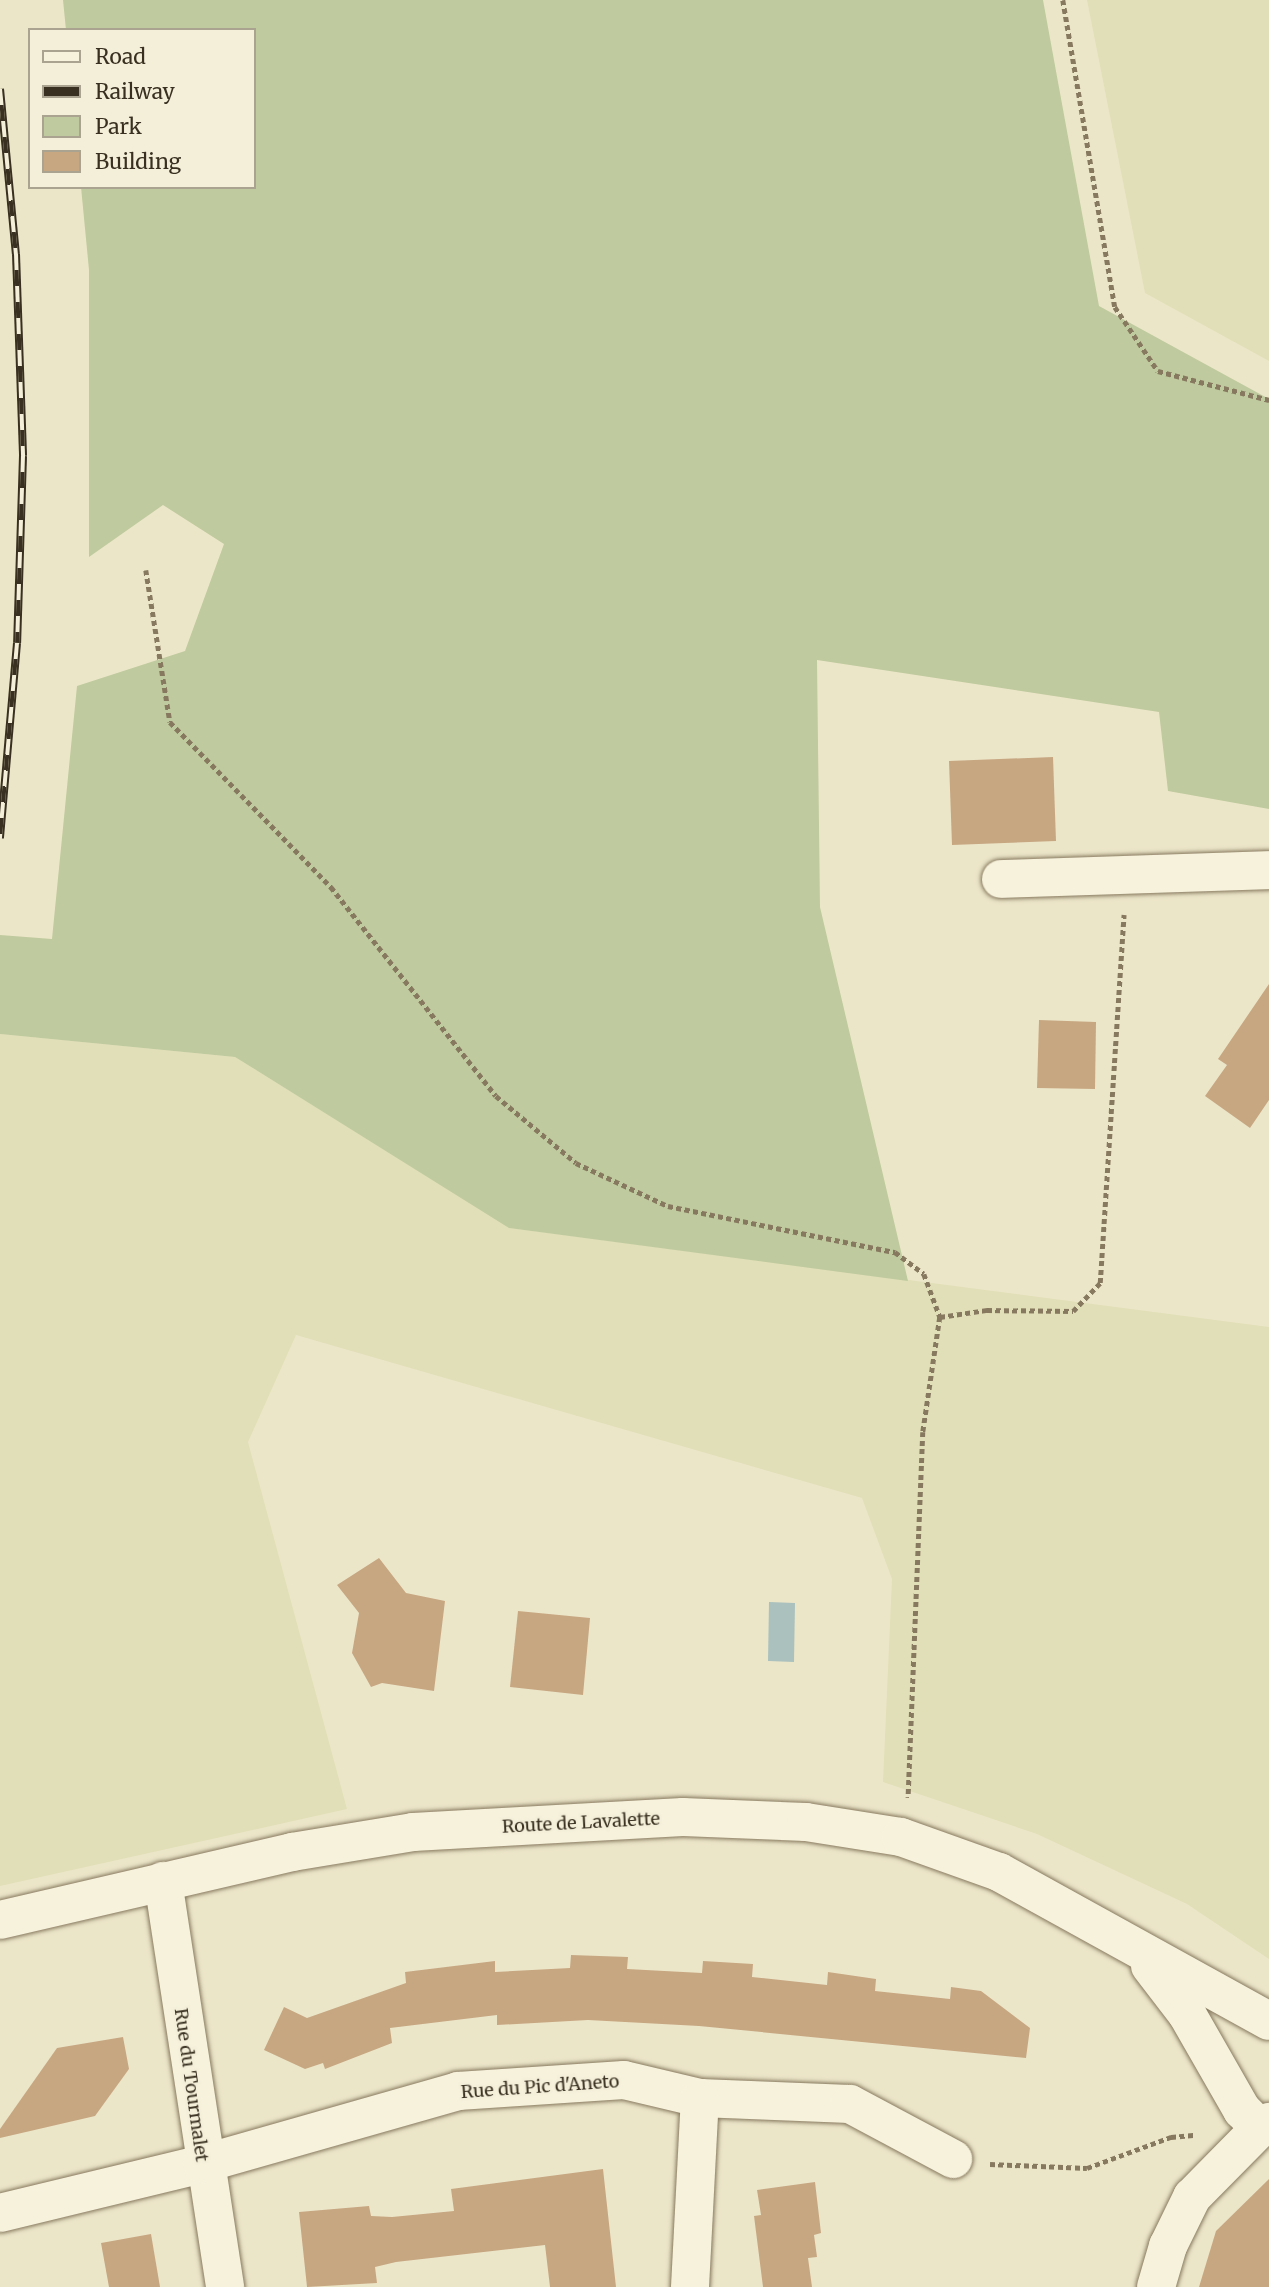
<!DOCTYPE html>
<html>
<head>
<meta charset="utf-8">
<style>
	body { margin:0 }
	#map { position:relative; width:1269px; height:2287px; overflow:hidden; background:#ece6c9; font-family:Merriweather,serif }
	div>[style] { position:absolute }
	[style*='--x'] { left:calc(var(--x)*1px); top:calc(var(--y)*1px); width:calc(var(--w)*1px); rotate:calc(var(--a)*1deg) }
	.farmland>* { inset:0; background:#e1dfb7 }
	.green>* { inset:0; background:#bfca9e }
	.water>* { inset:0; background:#aac1bd }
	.building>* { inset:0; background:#c7a782 }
	.path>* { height:4.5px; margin-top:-2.25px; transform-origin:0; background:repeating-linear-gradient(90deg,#87795f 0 5px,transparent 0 8.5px) }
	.roads { filter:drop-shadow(0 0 2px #87795f) drop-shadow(0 0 2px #87795f) }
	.street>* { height:38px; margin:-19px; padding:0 19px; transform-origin:19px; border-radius:19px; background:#f7f2dc }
	.secondary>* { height:38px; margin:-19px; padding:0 19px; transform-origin:19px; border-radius:19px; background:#f7f2dc }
	.rail>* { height:8px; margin-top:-4px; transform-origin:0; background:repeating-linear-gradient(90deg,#f4efd9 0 16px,#393021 0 32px); box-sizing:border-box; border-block:2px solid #393021 }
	span { translate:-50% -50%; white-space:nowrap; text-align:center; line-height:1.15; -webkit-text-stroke:5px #f4efd9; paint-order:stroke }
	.street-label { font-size:18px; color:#393021 }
	.legend { position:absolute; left:28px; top:28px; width:228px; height:161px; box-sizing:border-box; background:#f4efd9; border:2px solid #a9a38f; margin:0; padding:9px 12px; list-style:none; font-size:21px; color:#393021 }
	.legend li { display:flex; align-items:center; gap:14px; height:35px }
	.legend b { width:35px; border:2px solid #a9a38f }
</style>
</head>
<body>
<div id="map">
	<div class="farmland">
		<div style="clip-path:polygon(1087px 0,1269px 0,1269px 361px,1145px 293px)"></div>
		<div style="clip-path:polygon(0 1034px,235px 1057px,510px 1228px,1269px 1327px,1269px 1959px,1187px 1904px,1037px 1834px,883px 1782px,892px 1579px,862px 1498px,296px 1335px,248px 1442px,347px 1809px,0 1886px)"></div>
	</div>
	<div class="green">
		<div style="clip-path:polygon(63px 0,1043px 0,1099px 306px,1269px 399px,1269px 809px,1168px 791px,1159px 712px,817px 660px,820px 907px,908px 1281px,509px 1228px,235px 1057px,0 1034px,0 935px,52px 939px,77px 686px,185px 651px,224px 544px,163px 505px,89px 557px,89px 270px,81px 187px,254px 187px,254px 30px,66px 30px)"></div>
	</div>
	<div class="water">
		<div style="clip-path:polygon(769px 1602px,795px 1603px,794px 1662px,768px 1661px)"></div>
	</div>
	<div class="building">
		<div style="clip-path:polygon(1053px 757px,1056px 841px,952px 845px,949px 761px)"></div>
		<div style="clip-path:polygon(1269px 984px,1269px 1100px,1250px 1128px,1205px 1096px,1227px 1065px,1218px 1059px)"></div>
		<div style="clip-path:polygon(1039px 1020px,1096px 1022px,1095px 1089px,1037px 1088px)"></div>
		<div style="clip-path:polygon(379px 1558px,406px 1593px,445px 1601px,434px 1691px,382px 1683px,371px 1687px,352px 1653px,359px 1613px,337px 1585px)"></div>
		<div style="clip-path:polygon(518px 1611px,590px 1618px,583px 1695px,510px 1687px)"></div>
		<div style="clip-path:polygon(571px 1955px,628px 1957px,627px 1969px,702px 1973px,703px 1961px,753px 1964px,752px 1977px,827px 1985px,828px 1972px,876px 1979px,875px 1991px,950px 1999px,951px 1987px,981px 1991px,1030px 2028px,1026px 2058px,699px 2026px,588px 2020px,497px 2025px,497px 2015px,390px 2028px,392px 2043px,325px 2069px,323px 2063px,305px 2069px,264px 2050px,284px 2007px,307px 2018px,406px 1983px,405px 1972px,495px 1961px,495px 1972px,570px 1968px)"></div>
		<div style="clip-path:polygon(123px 2037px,129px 2069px,95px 2116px,0 2138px,0 2129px,57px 2048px)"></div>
		<div style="clip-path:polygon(603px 2169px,616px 2287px,550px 2287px,545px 2245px,396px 2262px,375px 2267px,377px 2283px,307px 2287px,299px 2212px,369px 2206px,371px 2216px,392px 2217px,454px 2211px,451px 2189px)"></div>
		<div style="clip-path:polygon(1269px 2179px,1269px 2287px,1199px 2287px,1216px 2231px)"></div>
		<div style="clip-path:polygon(815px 2182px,821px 2233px,814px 2235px,817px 2257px,808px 2258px,812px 2287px,763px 2287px,754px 2216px,761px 2215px,757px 2190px)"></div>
		<div style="clip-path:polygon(151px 2234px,160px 2287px,109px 2287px,101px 2243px)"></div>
	</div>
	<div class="path">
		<div style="--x:1063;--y:0;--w:311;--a:80.4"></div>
		<div style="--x:1115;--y:307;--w:77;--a:56.1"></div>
		<div style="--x:1158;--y:371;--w:115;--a:14.6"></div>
		<div style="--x:146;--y:570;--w:154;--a:81"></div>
		<div style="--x:170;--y:722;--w:231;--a:45.7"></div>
		<div style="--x:331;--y:887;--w:266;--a:51.7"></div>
		<div style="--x:496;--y:1096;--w:104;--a:39.9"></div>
		<div style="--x:576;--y:1163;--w:102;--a:25.1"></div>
		<div style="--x:668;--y:1206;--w:232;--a:11.5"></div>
		<div style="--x:895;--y:1252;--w:36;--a:37"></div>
		<div style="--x:924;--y:1274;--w:46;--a:69.6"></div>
		<div style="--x:940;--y:1317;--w:116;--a:98.4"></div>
		<div style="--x:923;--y:1432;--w:366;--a:92.3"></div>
		<div style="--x:940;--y:1317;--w:48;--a:-8.5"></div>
		<div style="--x:987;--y:1310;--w:86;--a:0.7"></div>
		<div style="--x:1073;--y:1311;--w:39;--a:-46"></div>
		<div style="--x:1100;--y:1283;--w:369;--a:-86.3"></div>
		<div style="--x:990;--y:2164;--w:97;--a:2.4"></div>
		<div style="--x:1087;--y:2168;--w:90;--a:-20.3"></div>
		<div style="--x:1171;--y:2137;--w:25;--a:-5"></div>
	</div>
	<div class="roads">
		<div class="street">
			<div style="--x:1001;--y:879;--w:268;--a:-1.9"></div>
			<div style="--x:163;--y:1881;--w:411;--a:81.3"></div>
			<div style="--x:0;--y:2213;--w:208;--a:-13.6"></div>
			<div style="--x:202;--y:2164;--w:266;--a:-15.9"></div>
			<div style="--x:458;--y:2091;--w:166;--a:-3.8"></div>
			<div style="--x:624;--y:2080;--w:78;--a:13.3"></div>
			<div style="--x:700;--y:2098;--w:150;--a:2.3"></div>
			<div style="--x:850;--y:2104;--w:117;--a:28.1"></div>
			<div style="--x:690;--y:2287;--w:189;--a:-87"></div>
			<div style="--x:1156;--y:2287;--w:43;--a:-73.7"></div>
			<div style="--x:1168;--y:2246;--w:55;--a:-63.9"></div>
			<div style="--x:1192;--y:2197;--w:97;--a:-45.4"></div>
		</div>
		<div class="secondary">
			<div style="--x:0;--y:1920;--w:300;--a:-13.1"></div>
			<div style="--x:292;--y:1852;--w:123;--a:-9.4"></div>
			<div style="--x:413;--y:1832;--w:270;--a:-3.2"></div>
			<div style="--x:683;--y:1817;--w:123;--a:2.3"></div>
			<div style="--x:806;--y:1822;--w:96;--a:9"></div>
			<div style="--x:901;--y:1837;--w:104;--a:19.7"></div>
			<div style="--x:999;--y:1872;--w:308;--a:28.9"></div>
			<div style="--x:1150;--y:1966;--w:61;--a:52.4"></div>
			<div style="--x:1187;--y:2014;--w:111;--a:60.2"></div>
			<div style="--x:1242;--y:2110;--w:25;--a:45"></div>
			<div style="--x:1260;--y:2128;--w:11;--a:-34"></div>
		</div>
	</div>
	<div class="rail">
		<div style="--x:0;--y:89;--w:166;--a:84.5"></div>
		<div style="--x:16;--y:254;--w:202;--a:88"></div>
		<div style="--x:23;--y:456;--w:187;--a:91.8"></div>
		<div style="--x:17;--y:643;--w:196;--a:95"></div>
	</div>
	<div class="street-label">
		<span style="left:581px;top:1823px;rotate:-3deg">Route de Lavalette</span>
		<span style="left:191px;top:2085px;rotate:82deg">Rue du Tourmalet</span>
		<span style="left:540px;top:2087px;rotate:-4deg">Rue du Pic d'Aneto</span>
	</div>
	<ul class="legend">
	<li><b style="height:9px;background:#f7f2dc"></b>Road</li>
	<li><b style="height:9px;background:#393021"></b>Railway</li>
	<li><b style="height:19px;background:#bfca9e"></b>Park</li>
	<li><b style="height:19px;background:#c7a782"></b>Building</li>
	</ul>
</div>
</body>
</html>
